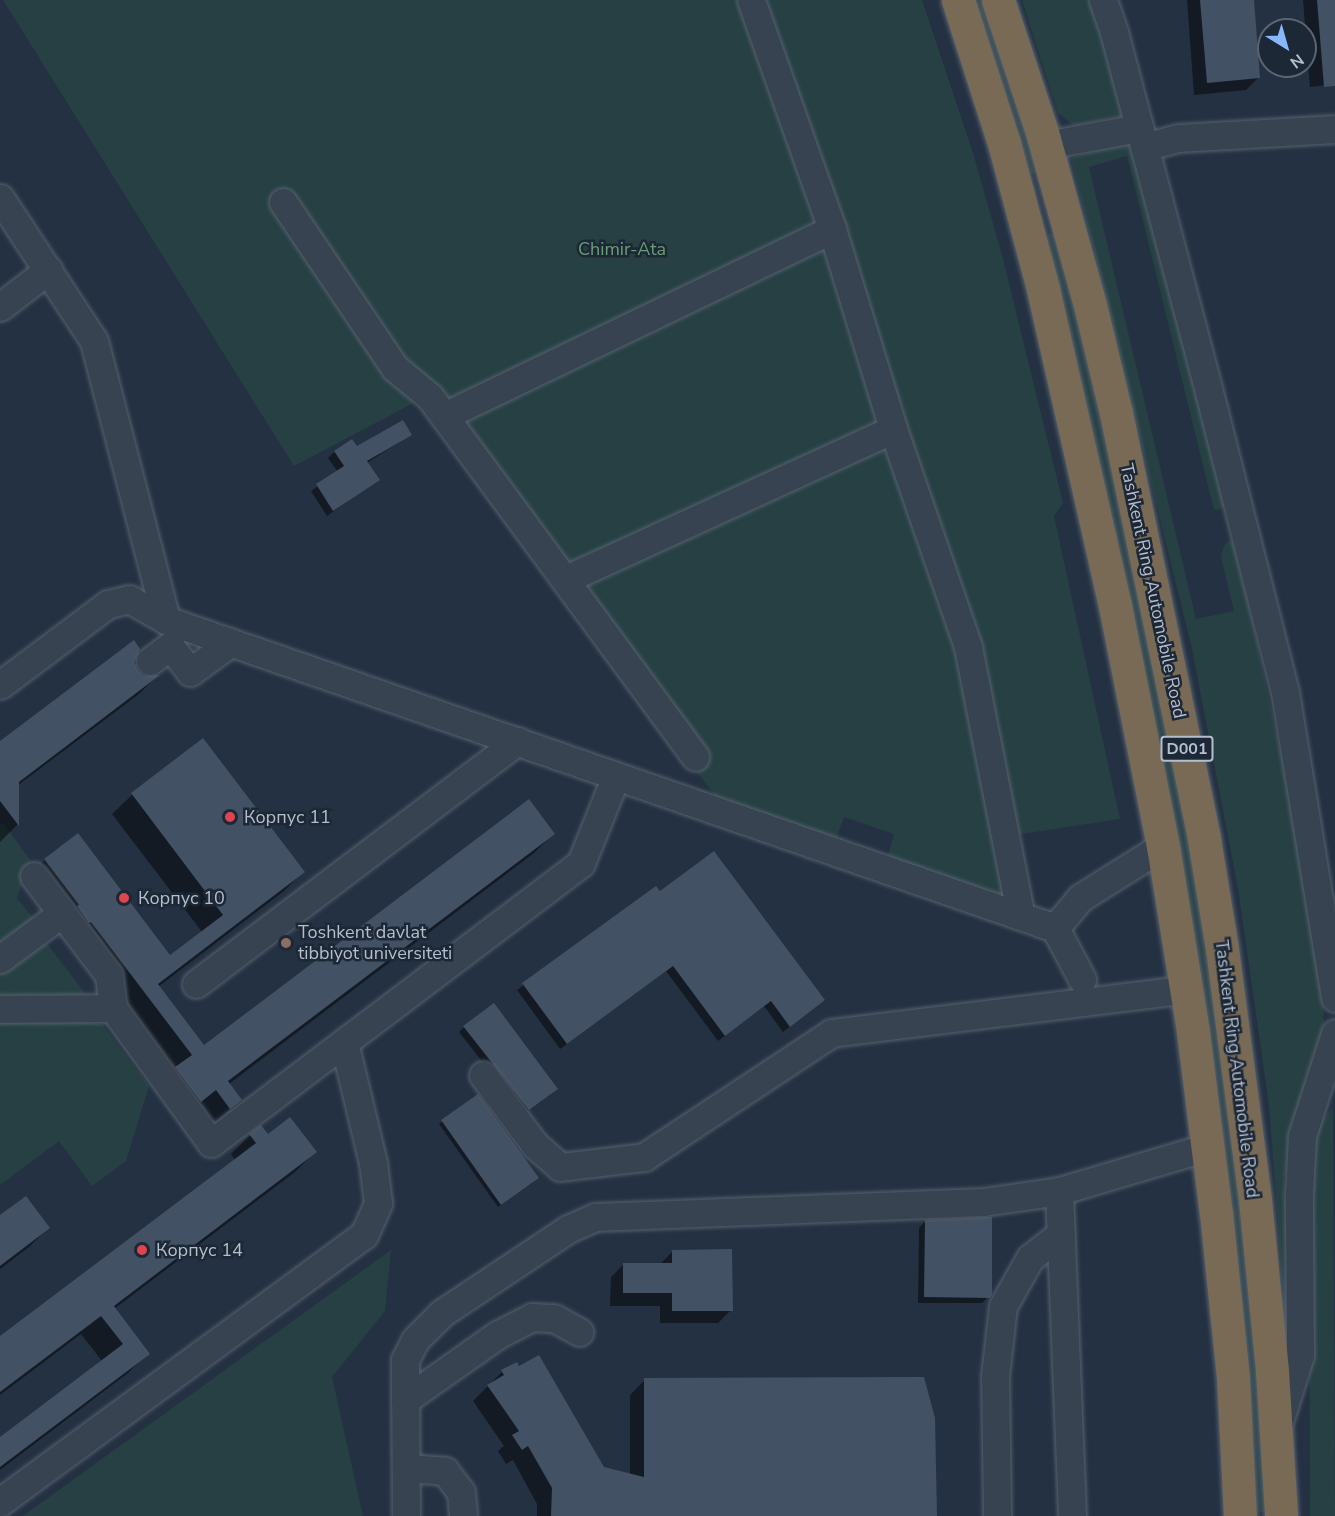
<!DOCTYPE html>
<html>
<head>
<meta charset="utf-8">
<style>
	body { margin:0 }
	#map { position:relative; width:1335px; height:1516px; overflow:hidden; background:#243142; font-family:"Nunito Sans",sans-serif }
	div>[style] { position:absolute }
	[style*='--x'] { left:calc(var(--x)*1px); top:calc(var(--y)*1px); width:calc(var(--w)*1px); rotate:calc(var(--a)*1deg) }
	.green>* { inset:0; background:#264043 }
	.shadow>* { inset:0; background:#0007 }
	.building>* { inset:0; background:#435164 }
	.roads { filter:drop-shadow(0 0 2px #56616f) drop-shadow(0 0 2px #56616f) }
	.minor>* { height:27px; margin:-13.5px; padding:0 13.5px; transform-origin:13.5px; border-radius:13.5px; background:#384351 }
	.highway>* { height:33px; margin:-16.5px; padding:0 16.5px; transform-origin:16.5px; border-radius:16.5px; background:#786a55 }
	.dots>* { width:16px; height:16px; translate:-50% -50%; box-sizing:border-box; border:3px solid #1d2837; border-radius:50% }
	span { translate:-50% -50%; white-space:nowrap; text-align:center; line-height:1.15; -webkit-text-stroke:5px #1d2837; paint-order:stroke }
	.shield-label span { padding:2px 4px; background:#1d2837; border:2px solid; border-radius:4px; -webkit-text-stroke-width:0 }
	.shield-label { font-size:16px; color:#b5becc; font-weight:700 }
	.park-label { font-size:18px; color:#6b9e76 }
	.street-label { font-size:18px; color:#b5becc }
	.poi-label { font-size:18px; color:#b5becc }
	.left { translate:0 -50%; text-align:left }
	.north { position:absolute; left:1257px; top:18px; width:60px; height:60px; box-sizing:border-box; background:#1d2837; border:2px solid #5a6473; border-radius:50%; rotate:143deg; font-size:16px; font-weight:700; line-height:24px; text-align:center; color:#b5becc }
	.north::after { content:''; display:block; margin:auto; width:21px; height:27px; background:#88b7fe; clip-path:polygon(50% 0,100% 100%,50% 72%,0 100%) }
</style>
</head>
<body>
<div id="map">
	<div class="green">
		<div style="clip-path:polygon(3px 0,922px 0,973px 153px,1002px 255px,1063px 503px,1054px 516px,1120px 819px,1015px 835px,1028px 909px,887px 859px,894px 834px,844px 817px,835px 842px,718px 800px,423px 398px,294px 466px)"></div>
		<div style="clip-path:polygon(973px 0,986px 0,1040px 172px,1027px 175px)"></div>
		<div style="clip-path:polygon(1022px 0,1092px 0,1127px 115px,1074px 126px,1058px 113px)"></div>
		<div style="clip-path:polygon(1127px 141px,1137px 150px,1228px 507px,1214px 510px,1127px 156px,1089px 167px,1196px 619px,1234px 611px,1221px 557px,1224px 546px,1228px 541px,1235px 541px,1294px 816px,1323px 994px,1324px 1024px,1318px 1054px,1296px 1121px,1284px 1179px,1290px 1333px,1286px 1332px,1269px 1105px,1238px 889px,1192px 649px,1071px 158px)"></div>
		<div style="clip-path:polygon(1056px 232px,1076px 310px,1181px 783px,1240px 1187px,1268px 1512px,1256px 1512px,1253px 1432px,1218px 1109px,1183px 866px,1118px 549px,1045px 235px)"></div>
		<div style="clip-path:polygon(3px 823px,31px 861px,17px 898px,34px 919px,0 945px,0 825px)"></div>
		<div style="clip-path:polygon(42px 937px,88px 997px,0 997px,0 970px)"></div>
		<div style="clip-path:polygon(0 1017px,102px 1024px,149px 1086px,126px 1161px,92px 1186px,59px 1141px,0 1185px)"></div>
		<div style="clip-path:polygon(1333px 1107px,1335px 1516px,1310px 1516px,1309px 1137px)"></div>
		<div style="clip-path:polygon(391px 1250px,385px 1311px,332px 1377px,363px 1516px,23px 1516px)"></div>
	</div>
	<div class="shadow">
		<div style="clip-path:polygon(1187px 0,1253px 0,1259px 77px,1246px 90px,1194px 95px)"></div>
		<div style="clip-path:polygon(1303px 0,1335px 0,1335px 84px,1310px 87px)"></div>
		<div style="clip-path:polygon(410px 435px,367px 463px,378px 479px,327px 516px,311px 491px,338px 472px,328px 458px,334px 452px,352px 441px,356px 448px)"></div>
		<div style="clip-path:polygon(137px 672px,144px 677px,156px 677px,139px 694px,17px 786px,17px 825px,0 842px,0 743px)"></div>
		<div style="clip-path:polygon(203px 741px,303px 872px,284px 891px,158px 987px,204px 1047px,553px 834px,534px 853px,229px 1084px,240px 1100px,210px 1127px,25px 880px,45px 860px,78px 835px,170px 957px,202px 932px,112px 814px,132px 795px)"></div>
		<div style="clip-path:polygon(656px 888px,823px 1000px,783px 1032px,764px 1006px,718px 1041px,666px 971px,560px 1049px,517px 990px)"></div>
		<div style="clip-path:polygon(464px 1027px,551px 1094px,523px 1114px,459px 1032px)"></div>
		<div style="clip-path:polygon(477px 1096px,535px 1181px,498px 1207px,439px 1124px)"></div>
		<div style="clip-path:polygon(250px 1135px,315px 1152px,295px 1172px,114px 1309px,148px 1353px,128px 1373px,0 1470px,0 1438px,102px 1361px,81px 1334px,0 1395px,0 1338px,235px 1160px,231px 1154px)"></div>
		<div style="clip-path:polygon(0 1217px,48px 1228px,29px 1247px,0 1269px)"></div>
		<div style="clip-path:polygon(925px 1221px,988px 1297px,982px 1303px,918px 1303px,919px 1228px)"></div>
		<div style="clip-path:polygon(673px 1251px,731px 1310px,718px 1323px,660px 1323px,660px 1306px,610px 1306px,611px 1277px,624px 1264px,660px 1264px)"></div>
		<div style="clip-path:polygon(502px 1372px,603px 1469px,630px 1475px,630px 1395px,645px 1380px,936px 1516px,537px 1516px,537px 1504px,513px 1460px,506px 1464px,498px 1451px,504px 1446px,473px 1401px)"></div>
	</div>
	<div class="building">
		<div style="clip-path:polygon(1200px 0,1254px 0,1260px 78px,1207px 83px)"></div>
		<div style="clip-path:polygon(1317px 0,1335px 0,1335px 86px,1324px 87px)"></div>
		<div style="clip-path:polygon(403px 420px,412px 435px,367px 461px,380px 480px,333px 511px,316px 484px,344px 466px,334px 451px,352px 439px,357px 446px)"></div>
		<div style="clip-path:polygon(134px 640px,140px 649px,134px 662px,138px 671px,144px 676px,160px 675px,19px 782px,19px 826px,0 801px,0 741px)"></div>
		<div style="clip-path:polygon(203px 738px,305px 872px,158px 984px,204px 1045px,529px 799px,555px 834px,228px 1081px,242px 1100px,230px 1109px,216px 1090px,201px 1102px,175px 1067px,192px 1055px,91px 922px,89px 923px,77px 906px,79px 905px,44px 859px,78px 833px,170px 955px,223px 915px,131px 793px)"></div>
		<div style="clip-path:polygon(714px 851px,825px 1000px,790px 1027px,771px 1001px,725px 1036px,673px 966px,567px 1044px,522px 983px,656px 886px,660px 891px)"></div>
		<div style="clip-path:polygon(494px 1003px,558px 1089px,529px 1110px,463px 1026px)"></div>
		<div style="clip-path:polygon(478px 1094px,539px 1178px,501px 1205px,441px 1120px)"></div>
		<div style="clip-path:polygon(290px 1117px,317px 1152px,114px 1306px,150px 1354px,0 1467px,0 1437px,123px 1344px,101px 1316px,0 1392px,0 1336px,256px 1143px,249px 1134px,261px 1125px,268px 1134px)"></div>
		<div style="clip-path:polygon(26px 1196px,50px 1228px,0 1266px,0 1215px)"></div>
		<div style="clip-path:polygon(986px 1217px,992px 1217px,992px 1294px,990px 1298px,924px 1297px,925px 1220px)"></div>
		<div style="clip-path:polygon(732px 1249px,733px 1311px,672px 1311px,672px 1293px,623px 1293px,623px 1263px,672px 1263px,672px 1250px)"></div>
		<div style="clip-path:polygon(539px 1355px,604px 1467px,644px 1477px,644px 1378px,924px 1377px,935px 1418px,937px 1516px,551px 1516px,552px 1488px,528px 1446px,522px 1450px,512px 1435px,519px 1431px,487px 1385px,504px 1375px,501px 1370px,517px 1362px,519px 1366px)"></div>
	</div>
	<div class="roads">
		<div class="minor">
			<div style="--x:751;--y:0;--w:243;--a:70.5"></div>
			<div style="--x:832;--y:229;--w:209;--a:73"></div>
			<div style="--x:893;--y:429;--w:231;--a:71"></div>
			<div style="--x:968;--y:647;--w:274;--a:78.9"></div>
			<div style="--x:1103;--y:0;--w:34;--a:71"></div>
			<div style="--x:1114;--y:32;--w:372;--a:75.2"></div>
			<div style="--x:1209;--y:392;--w:309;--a:75.8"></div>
			<div style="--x:1285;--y:692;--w:310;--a:80.7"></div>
			<div style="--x:1046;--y:145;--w:95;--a:-10.4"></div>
			<div style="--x:1144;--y:147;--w:35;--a:-15"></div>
			<div style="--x:1178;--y:138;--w:157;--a:-3.3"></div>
			<div style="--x:0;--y:198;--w:171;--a:56.7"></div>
			<div style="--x:94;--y:341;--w:288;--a:75.5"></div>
			<div style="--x:283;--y:202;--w:200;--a:56"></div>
			<div style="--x:395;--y:368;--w:45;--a:39.6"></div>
			<div style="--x:430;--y:397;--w:447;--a:53.6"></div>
			<div style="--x:0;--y:307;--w:61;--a:-37.6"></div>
			<div style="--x:444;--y:416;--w:431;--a:-25.7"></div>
			<div style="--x:566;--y:579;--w:360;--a:-24.6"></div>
			<div style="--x:150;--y:661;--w:25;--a:-37"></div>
			<div style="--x:170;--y:646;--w:33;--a:52"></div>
			<div style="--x:190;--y:672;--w:41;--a:-36"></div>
			<div style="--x:223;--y:648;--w:8;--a:-60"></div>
			<div style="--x:0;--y:685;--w:135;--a:-36.9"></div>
			<div style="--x:108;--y:604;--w:22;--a:-13"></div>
			<div style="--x:129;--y:599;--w:43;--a:29.6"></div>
			<div style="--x:166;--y:620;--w:941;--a:19.11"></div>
			<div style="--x:1055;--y:928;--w:58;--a:62.1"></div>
			<div style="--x:34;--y:876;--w:124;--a:52.9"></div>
			<div style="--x:109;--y:975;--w:33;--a:83"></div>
			<div style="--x:113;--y:1008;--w:167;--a:54"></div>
			<div style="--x:211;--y:1143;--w:464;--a:-37.1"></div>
			<div style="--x:581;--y:863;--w:94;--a:-68.1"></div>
			<div style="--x:1055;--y:928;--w:39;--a:-50"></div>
			<div style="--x:1080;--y:898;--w:98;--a:-32.1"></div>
			<div style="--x:0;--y:959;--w:77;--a:-36.6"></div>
			<div style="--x:196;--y:984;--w:403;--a:-37.1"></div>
			<div style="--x:0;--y:1009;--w:113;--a:-0.5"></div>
			<div style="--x:483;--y:1075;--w:87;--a:53.4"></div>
			<div style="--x:535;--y:1145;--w:33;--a:41"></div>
			<div style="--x:560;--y:1167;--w:85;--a:-6.8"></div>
			<div style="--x:644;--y:1157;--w:224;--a:-33.5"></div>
			<div style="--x:831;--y:1033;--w:359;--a:-7"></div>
			<div style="--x:1059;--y:1191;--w:325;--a:87.7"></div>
			<div style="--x:405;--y:1400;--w:113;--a:-35.2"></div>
			<div style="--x:497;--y:1335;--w:39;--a:-27"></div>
			<div style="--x:532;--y:1317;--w:22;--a:3"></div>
			<div style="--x:554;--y:1318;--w:29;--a:29"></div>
			<div style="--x:1279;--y:1422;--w:70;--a:-72.6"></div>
			<div style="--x:1300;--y:1355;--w:161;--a:-90.4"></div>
			<div style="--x:1299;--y:1194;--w:58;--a:-87"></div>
			<div style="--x:1302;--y:1136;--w:108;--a:-72.2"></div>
			<div style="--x:406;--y:1468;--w:39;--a:4"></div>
			<div style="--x:445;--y:1471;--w:26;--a:53"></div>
			<div style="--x:461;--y:1492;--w:24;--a:85"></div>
			<div style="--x:0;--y:1502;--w:451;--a:-36.3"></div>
			<div style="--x:364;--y:1235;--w:35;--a:-66"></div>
			<div style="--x:378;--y:1203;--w:40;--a:-97.1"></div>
			<div style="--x:373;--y:1163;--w:124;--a:-103.5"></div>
			<div style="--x:406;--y:1516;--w:156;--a:-90.4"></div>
			<div style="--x:405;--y:1360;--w:22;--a:-63"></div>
			<div style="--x:415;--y:1340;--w:38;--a:-45"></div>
			<div style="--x:442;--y:1313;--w:151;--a:-33.7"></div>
			<div style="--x:568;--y:1229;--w:30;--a:-24"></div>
			<div style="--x:595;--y:1217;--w:388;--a:-2.2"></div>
			<div style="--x:983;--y:1202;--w:77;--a:-8.2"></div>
			<div style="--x:1059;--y:1191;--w:155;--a:-16.5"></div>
			<div style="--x:997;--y:1516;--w:140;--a:-90.8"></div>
			<div style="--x:995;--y:1376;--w:70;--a:-83.5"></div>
			<div style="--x:1003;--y:1306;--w:55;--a:-60.6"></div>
			<div style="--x:1030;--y:1258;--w:39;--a:-38"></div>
		</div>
		<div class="highway">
			<div style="--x:958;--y:0;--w:150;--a:72.2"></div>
			<div style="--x:1004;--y:143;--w:151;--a:75"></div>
			<div style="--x:1043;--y:289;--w:325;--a:77.2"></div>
			<div style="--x:1115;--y:606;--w:245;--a:78.7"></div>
			<div style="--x:1163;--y:846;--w:188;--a:80.8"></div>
			<div style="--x:1193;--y:1032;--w:182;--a:82.8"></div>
			<div style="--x:1216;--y:1213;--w:166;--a:84.1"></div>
			<div style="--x:1233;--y:1378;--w:138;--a:87.1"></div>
			<div style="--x:998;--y:0;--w:139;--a:71.6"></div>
			<div style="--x:1042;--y:132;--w:180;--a:74.5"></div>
			<div style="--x:1090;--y:305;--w:111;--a:76.5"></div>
			<div style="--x:1116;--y:413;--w:435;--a:78.3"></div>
			<div style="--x:1204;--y:839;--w:111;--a:80.7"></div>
			<div style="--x:1222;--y:949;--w:253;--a:82.5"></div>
			<div style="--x:1255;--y:1200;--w:172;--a:84.3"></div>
			<div style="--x:1272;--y:1371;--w:145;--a:86.4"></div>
		</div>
	</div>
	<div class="dots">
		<div style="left:230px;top:817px;background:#e0444e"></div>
		<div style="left:124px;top:898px;background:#e0444e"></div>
		<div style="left:286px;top:943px;background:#8d6e63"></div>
		<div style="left:142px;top:1250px;background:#e0444e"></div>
	</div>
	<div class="shield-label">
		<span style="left:1187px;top:749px">D001</span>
	</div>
	<div class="park-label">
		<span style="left:622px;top:249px">Chimir-Ata</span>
	</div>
	<div class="street-label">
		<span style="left:1153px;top:591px;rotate:78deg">Tashkent Ring Automobile Road</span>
		<span style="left:1237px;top:1069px;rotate:83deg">Tashkent Ring Automobile Road</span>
	</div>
	<div class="poi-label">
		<span class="left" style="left:244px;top:817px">Корпус 11</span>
		<span class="left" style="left:138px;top:898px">Корпус 10</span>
		<span class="left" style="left:298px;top:943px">Toshkent davlat<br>tibbiyot universiteti</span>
		<span class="left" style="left:156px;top:1250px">Корпус 14</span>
	</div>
	<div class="north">N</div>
</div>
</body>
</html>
